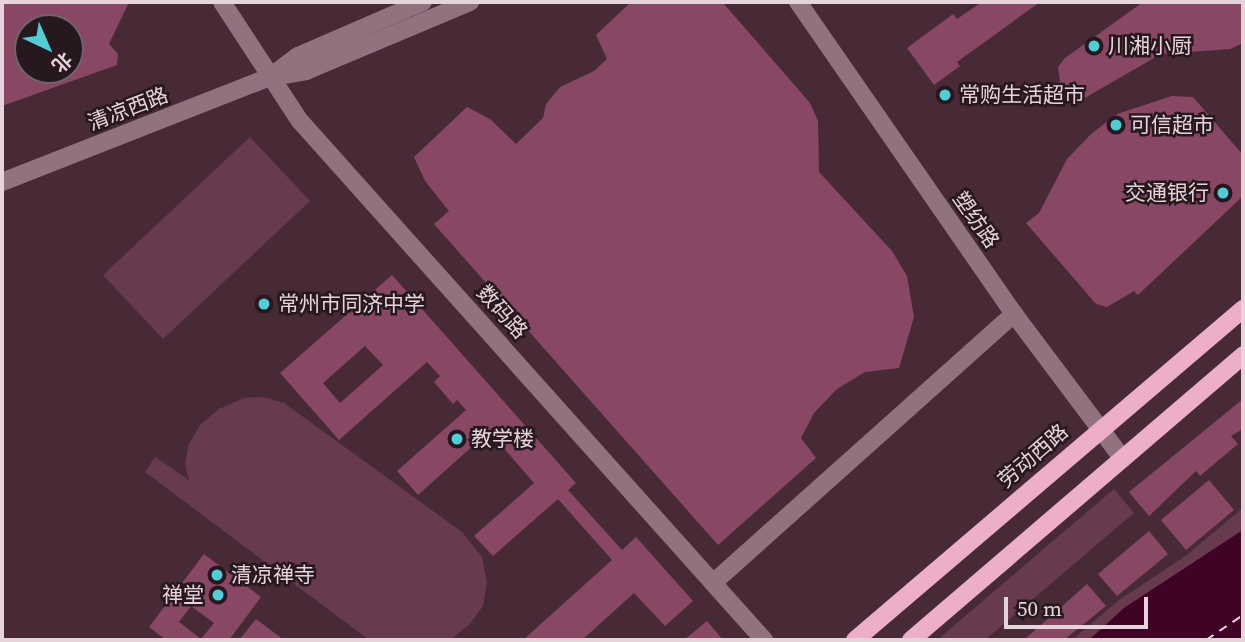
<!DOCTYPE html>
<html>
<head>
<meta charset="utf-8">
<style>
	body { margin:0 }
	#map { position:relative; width:1245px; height:642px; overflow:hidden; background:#482a37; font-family:"Source Serif 4","Noto Sans SC",serif }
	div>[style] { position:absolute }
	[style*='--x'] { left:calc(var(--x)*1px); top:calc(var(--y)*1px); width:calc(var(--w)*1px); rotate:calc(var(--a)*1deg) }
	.green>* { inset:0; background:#673a4e }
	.water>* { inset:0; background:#3f0325 }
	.ferry>* { height:2px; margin-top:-1px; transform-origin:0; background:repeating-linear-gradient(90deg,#fcd3e4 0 9px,transparent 0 16px) }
	.building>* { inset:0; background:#884765 }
	.minor>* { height:18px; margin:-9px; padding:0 9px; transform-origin:9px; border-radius:9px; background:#91727f }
	.major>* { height:18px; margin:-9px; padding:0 9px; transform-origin:9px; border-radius:9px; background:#edaec8 }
	.dots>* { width:19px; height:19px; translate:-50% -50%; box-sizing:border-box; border:4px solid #26181e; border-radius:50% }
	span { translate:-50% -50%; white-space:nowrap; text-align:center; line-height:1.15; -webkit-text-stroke:5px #26181e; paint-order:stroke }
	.poi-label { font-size:21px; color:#e7d3db }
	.left { translate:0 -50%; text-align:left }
	.right { translate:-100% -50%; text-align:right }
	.street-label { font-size:21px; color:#e7d3db }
	.frame { position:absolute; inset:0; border:4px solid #e7d3db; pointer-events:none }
	.north { position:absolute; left:14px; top:14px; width:70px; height:70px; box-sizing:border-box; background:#26181e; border:2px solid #73636a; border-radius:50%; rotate:136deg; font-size:19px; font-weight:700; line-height:28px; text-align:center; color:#e7d3db }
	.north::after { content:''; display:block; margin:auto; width:24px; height:32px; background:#52ccd5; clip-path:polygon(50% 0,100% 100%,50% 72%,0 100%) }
	.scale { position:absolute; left:1004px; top:597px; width:144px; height:32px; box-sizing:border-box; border:4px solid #e7d3db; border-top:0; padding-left:9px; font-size:21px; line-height:24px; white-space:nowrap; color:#e7d3db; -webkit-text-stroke:5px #26181e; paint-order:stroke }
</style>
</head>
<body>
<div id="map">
	<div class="green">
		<div style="clip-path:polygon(250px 137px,310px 201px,163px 339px,103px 275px)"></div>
		<div style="clip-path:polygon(263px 397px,284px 403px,462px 532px,482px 557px,487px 583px,483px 606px,469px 625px,450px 640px,369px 640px,145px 472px,155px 457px,189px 480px,185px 465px,188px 446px,200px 425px,219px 409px,244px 398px)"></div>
		<div style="clip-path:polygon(1114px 489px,1134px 513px,985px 640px,937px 640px)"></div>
		<div style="clip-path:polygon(1243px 508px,1243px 530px,1124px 608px,1089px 640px,1072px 640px,1118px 601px,1188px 554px)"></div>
	</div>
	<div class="water">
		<div style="clip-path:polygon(1243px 530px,1243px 640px,1089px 640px,1124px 608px)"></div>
	</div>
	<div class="ferry">
		<div style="--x:1206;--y:640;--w:45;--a:-34"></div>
	</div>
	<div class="building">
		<div style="clip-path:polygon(evenodd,2px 2px,129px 2px,109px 44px,118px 54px,117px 65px,2px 106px,2px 2px,28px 28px,70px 28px,70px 70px,28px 70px,28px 28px)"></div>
		<div style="clip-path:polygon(631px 2px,724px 4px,810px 103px,818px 121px,819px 172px,892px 251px,907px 276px,914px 317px,899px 368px,865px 372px,837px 389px,814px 413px,801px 438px,816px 458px,718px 545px,434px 224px,449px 211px,425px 181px,414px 157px,467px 107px,490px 119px,516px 144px,543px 118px,546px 104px,560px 87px,594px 71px,607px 59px,596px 35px)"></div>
		<div style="clip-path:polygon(982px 2px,1040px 2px,957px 62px,960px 66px,934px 85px,907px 48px,953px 14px,957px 19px)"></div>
		<div style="clip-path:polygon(1143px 2px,1243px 2px,1243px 43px,1230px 49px,1161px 54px,1083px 99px,1061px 89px,1058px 67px,1065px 58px)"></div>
		<div style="clip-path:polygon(1172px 96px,1193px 97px,1243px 155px,1243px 196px,1138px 295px,1134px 291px,1107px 307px,1096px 304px,1026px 223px,1039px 213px,1067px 159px,1091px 134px,1117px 114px)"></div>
		<div style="clip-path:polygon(evenodd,392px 275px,576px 483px,568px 490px,622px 550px,636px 537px,693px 601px,665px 626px,634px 593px,582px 640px,523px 640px,612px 560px,558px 499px,493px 556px,474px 536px,534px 483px,495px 438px,491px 441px,485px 435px,418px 495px,397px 471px,466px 410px,457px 400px,453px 404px,434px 382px,440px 376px,427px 362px,339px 440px,280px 373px,392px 275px,365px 346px,383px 365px,340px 403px,323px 383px,365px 346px)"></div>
		<div style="clip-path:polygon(1243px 399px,1243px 429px,1231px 436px,1238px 444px,1200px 476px,1196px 471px,1149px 516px,1129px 492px)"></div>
		<div style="clip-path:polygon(1209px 480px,1234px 510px,1186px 550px,1161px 520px)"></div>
		<div style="clip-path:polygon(1149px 531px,1168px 554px,1117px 596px,1098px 574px)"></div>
		<div style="clip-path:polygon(evenodd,204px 554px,261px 597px,229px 640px,166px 640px,149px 627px,204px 554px,191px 606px,214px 623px,201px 639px,179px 622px,191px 606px)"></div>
		<div style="clip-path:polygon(1087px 584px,1106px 606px,1064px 640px,1024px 640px)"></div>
		<div style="clip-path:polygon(256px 619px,284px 640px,239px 640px)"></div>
		<div style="clip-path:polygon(707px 621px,723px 640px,684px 640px)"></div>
	</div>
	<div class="minor">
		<div style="--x:222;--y:2;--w:142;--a:56.8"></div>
		<div style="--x:300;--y:121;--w:696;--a:48.2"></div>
		<div style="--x:798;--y:2;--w:379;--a:55.3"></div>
		<div style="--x:1014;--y:314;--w:181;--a:53.1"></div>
		<div style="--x:273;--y:77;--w:34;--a:-10"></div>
		<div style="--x:306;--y:71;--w:178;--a:-22.8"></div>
		<div style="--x:2;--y:182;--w:288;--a:-21.4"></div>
		<div style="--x:270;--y:77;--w:35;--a:-37"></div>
		<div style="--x:298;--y:56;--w:136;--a:-23.4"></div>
		<div style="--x:713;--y:583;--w:404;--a:-41.8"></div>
	</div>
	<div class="major">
		<div style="--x:855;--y:640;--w:510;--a:-40.47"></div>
		<div style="--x:911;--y:640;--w:438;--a:-40.6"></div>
	</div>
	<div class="dots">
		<div style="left:1094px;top:46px;background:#52ccd5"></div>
		<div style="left:945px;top:95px;background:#52ccd5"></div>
		<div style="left:1116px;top:125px;background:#52ccd5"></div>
		<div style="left:1223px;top:193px;background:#52ccd5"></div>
		<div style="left:264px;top:304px;background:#52ccd5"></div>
		<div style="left:457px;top:439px;background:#52ccd5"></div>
		<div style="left:217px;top:575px;background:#52ccd5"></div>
		<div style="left:218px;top:595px;background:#52ccd5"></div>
	</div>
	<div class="poi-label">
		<span class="left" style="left:1108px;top:46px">川湘小厨</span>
		<span class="left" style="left:959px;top:95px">常购生活超市</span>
		<span class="left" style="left:1130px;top:125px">可信超市</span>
		<span class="right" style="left:1209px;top:193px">交通银行</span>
		<span class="left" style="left:278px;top:304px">常州市同济中学</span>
		<span class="left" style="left:471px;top:439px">教学楼</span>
		<span class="left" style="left:231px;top:575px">清凉禅寺</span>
		<span class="right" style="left:204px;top:595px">禅堂</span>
	</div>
	<div class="street-label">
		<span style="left:128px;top:109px;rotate:-21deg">清凉西路</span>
		<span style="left:976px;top:220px;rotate:55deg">塑纺路</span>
		<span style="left:502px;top:312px;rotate:48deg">数码路</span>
		<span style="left:1033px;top:456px;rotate:-41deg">劳动西路</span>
	</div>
	<div class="frame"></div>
	<div class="north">北</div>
	<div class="scale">50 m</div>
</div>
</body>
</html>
